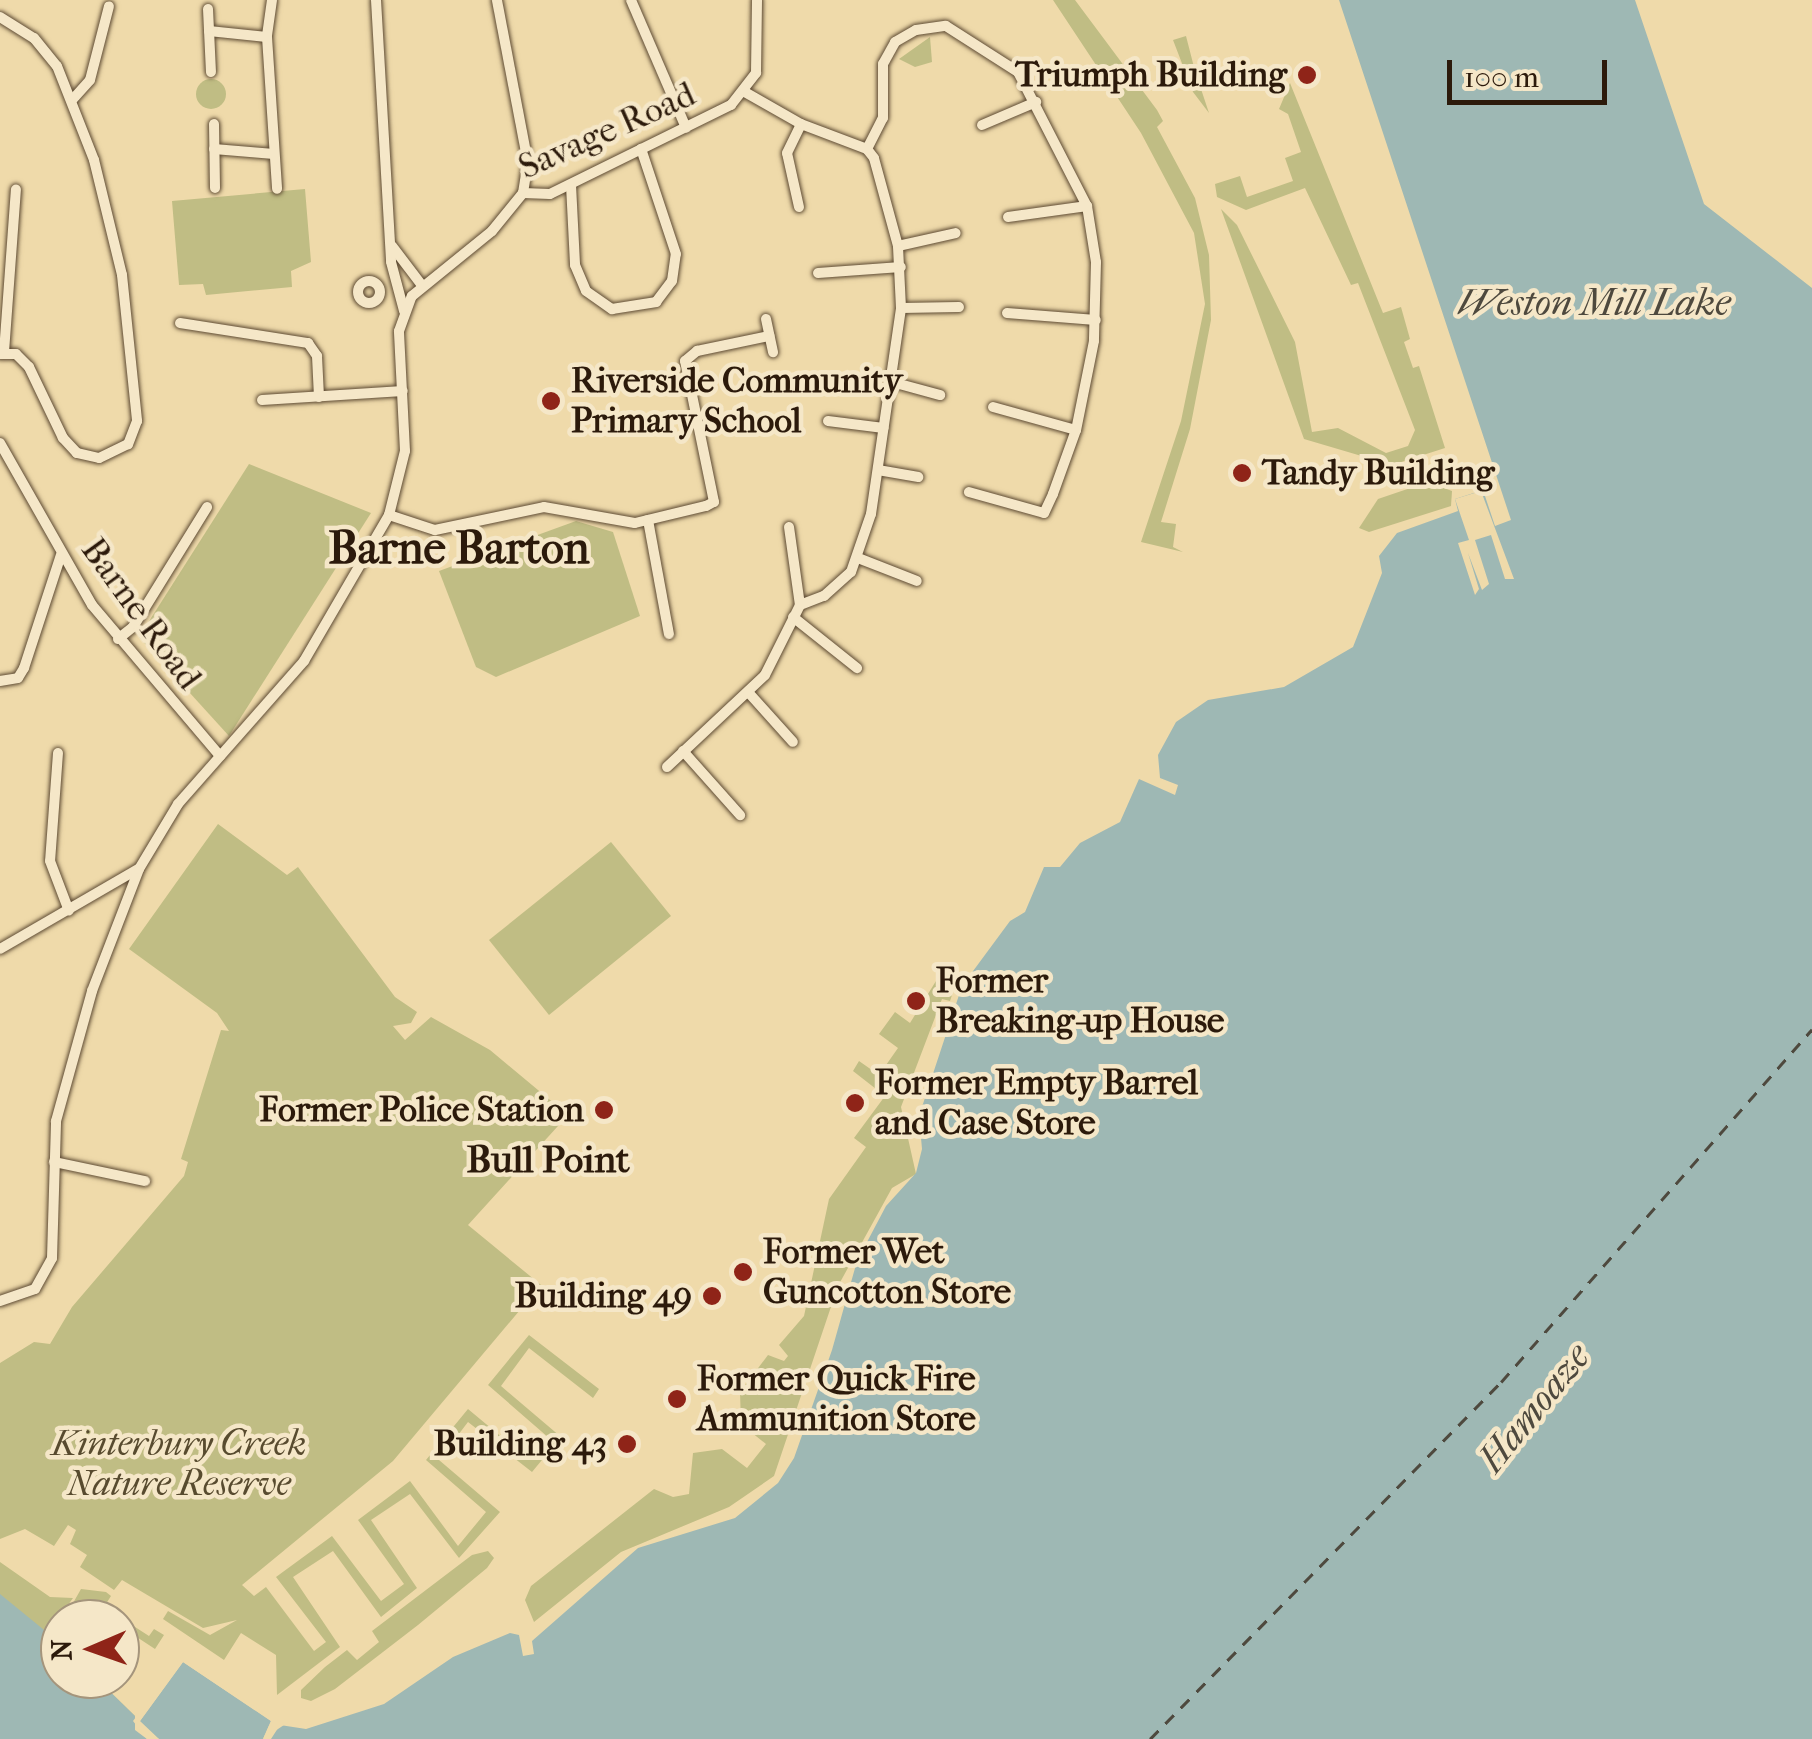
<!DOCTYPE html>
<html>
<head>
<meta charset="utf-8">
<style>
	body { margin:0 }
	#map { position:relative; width:1812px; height:1739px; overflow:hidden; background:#efdaaa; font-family:"IM FELL French Canon",serif }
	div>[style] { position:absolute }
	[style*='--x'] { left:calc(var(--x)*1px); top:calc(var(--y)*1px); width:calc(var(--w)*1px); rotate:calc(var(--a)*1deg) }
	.green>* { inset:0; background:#c0bd84 }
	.round { border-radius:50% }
	.water>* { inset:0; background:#9eb8b4 }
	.pier>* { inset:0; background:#efdaaa }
	.ferry>* { height:2.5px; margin-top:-1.25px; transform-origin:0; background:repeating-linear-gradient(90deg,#4e493e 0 12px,transparent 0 22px) }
	.roads { filter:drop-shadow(0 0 2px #5d4a33) drop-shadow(0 0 2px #5d4a33) }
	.street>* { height:10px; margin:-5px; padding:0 5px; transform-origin:5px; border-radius:5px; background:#f5e7c8 }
	.street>.ring { margin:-5px; padding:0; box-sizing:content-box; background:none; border:10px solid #f5e7c8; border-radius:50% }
	.dots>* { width:28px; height:28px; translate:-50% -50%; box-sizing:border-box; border:5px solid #f5e7c8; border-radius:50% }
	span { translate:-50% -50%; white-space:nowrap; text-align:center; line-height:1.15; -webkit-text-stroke:9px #f5e7c8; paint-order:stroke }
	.poi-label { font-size:35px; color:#2c1a0b; font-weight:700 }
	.right { translate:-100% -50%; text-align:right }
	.left { translate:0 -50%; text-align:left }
	.street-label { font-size:35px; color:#2c1a0b }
	.park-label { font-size:35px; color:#584b2f; font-style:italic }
	.water-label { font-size:38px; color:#4e493e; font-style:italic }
	.neighbourhood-label { font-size:38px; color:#2c1a0b; font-weight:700 }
	.district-label { font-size:45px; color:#2c1a0b; font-weight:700 }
	.north { position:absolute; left:40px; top:1599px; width:100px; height:100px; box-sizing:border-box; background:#f5e7c8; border:2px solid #a5957c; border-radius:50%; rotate:268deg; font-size:28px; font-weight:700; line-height:40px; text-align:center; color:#2c1a0b }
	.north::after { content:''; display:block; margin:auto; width:35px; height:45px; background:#8f2418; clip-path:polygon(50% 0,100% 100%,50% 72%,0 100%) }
	.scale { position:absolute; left:1447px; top:60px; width:160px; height:45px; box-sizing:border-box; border:5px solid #2c1a0b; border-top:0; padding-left:12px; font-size:30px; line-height:35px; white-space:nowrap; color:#2c1a0b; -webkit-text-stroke:8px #f5e7c8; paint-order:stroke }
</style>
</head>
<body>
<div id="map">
	<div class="green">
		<div style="clip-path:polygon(1053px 0,1075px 0,1157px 110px,1163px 121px,1157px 127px,1195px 198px,1209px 255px,1211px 320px,1190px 429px,1161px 522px,1176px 524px,1173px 547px,1183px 552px,1141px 542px,1181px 421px,1205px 304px,1194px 233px,1141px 133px)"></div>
		<div style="clip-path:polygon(1186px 36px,1195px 71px,1209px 113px,1193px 92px,1173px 40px)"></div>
		<div style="clip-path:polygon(930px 37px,932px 62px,915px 67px,899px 59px)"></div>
		<div class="round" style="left:196px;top:79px;width:30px;height:30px"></div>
		<div style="clip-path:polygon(1290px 83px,1383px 313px,1401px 307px,1410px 339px,1404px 342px,1413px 368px,1419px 366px,1445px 448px,1392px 465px,1304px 439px,1221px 209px,1237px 225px,1295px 342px,1312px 432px,1338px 428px,1386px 453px,1408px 446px,1415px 430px,1358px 283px,1351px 285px,1305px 188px,1246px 210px,1217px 197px,1215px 184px,1240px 176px,1247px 197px,1293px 181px,1285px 158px,1301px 152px,1288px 114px,1279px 109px)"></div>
		<div style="clip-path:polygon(305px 189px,311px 262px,291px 271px,292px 287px,206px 295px,203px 284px,179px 285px,172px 201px)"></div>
		<div style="clip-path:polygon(249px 464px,371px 513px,229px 736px,139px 637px)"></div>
		<div style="clip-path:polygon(1428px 482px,1452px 491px,1451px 506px,1369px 532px,1359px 528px,1378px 499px)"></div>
		<div style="clip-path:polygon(576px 521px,613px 532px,640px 616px,496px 677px,476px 667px,439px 571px)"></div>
		<div style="clip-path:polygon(218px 824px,287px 875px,298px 867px,395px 997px,417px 1012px,411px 1023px,393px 1026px,405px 1040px,431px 1017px,490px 1050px,568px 1115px,468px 1225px,541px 1285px,393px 1461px,242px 1585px,254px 1596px,266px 1587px,314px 1651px,326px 1642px,276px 1577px,332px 1536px,381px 1601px,404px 1584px,358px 1520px,410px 1481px,458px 1546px,486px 1512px,426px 1460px,468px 1409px,529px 1460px,549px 1438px,488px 1385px,529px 1335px,599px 1389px,593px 1398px,529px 1348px,501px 1386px,561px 1437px,532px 1472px,468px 1422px,439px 1460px,500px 1512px,459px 1558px,410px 1494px,371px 1520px,417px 1588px,381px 1617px,333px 1551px,293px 1577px,340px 1647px,277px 1695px,276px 1655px,241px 1633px,224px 1660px,163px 1619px,168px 1611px,210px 1635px,237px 1620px,203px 1628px,122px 1580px,114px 1590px,80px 1567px,87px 1555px,70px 1544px,76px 1530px,68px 1525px,54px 1546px,25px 1529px,0 1539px,0 1363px,34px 1342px,50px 1344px,72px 1307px,184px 1176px,188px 1162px,181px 1159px,221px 1030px,229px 1031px,217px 1013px,129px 949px)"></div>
		<div style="clip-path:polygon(611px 842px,671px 916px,549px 1015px,489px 940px)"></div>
		<div style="clip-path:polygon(936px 981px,956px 983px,950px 1001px,942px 999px,901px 1107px,916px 1174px,892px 1188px,838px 1286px,774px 1476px,729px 1507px,621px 1552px,534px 1622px,525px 1600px,531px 1586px,654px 1489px,673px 1497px,689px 1494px,693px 1453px,722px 1449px,747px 1468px,766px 1444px,741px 1424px,740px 1392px,768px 1355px,784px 1361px,788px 1356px,779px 1345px,804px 1316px,829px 1199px,866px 1147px,854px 1138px,885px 1096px,853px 1071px,859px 1061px,879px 1075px,898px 1048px,879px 1034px,895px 1012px,910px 1023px)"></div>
		<div style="clip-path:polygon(488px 1551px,494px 1558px,487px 1568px,418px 1625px,335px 1689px,311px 1701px,301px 1698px,301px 1690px,325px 1667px,347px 1650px,357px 1660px,379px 1642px,372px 1631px,472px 1555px)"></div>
		<div style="clip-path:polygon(0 1562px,50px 1597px,73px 1598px,63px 1612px,64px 1619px,81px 1589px,106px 1592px,111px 1596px,104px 1607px,149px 1636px,154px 1629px,164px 1635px,155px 1649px,120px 1626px,120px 1619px,80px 1600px,66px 1619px,60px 1619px,54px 1637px,60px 1679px,97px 1679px,135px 1716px,133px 1721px,0 1645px)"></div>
	</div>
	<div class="water">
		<div style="clip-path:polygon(1339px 0,1635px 0,1704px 204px,1812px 288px,1812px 1739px,271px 1739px,280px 1725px,306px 1729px,384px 1704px,453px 1657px,510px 1633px,519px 1635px,523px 1656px,534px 1654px,532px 1641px,638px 1548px,735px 1518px,778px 1483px,794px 1458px,832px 1350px,857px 1261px,886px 1206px,916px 1173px,922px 1149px,919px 1116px,962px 986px,1010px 921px,1025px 912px,1044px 867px,1060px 867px,1080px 843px,1120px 822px,1139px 779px,1175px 795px,1178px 785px,1160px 778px,1158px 755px,1176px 722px,1208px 700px,1284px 687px,1353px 647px,1382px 573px,1379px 556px,1397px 533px,1458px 511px,1455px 499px,1483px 490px,1495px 526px,1511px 520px)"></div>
		<div style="clip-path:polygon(0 1594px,60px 1643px,60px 1679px,97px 1679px,135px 1716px,135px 1730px,147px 1739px,0 1739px)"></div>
		<div style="clip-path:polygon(183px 1662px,271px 1721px,263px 1739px,159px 1739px,141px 1728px,140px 1721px)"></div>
	</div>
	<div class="pier">
		<div style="clip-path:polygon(1481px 491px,1514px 579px,1505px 579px,1491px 535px,1475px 540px,1489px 584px,1482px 590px,1468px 553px,1479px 589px,1475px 595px,1458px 543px,1469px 540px,1455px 499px)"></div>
		<div style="clip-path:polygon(181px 1657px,276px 1721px,290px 1721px,263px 1739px,271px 1721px,183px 1662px,140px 1721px,159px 1739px,147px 1739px,133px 1721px)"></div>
	</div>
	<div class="ferry">
		<div style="--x:1150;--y:1739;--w:501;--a:-45.49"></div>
		<div style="--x:1501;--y:1382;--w:470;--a:-48.6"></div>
	</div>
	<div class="roads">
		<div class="street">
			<div style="--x:272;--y:0;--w:37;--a:98"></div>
			<div style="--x:267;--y:37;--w:152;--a:86.2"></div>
			<div style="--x:376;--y:0;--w:262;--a:86.7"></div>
			<div style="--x:391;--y:262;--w:51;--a:75.1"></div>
			<div style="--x:631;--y:0;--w:139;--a:66.7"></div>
			<div style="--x:208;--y:9;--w:63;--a:87.3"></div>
			<div style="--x:0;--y:17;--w:40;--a:32"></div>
			<div style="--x:34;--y:38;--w:36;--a:51"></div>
			<div style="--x:57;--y:66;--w:101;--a:68.5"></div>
			<div style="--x:94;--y:160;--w:118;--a:76.3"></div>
			<div style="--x:122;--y:275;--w:147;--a:84.1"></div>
			<div style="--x:137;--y:421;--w:25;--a:111"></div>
			<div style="--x:128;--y:444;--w:32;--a:154"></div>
			<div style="--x:99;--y:458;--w:23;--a:-167"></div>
			<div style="--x:77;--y:453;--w:21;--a:-133"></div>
			<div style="--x:63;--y:438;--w:79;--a:-115.6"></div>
			<div style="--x:29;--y:367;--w:18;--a:-135"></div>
			<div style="--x:16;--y:354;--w:16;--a:180"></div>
			<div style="--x:209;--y:31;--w:58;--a:5.9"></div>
			<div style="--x:73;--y:99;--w:25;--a:-48"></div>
			<div style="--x:90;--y:80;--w:76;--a:-75.6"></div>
			<div style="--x:214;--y:124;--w:64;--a:89.1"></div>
			<div style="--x:982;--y:125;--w:59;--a:-23.1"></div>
			<div style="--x:214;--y:149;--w:60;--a:4.8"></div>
			<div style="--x:867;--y:149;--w:35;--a:-63"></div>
			<div style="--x:883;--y:118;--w:54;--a:-90"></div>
			<div style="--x:883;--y:64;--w:25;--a:-61"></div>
			<div style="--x:895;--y:42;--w:24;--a:-30"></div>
			<div style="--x:916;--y:30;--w:30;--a:-8"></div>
			<div style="--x:946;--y:26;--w:85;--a:32.6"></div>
			<div style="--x:1018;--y:72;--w:151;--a:62.8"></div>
			<div style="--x:1087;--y:206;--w:57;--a:80.9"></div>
			<div style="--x:1096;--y:262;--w:79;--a:91.5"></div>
			<div style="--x:1094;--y:341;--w:91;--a:101.4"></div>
			<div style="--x:1076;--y:430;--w:68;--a:109.8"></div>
			<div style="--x:1053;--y:494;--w:21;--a:115"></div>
			<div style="--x:1044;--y:513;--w:78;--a:-164.4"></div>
			<div style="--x:571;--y:185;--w:80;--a:87.1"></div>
			<div style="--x:575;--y:265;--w:28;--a:67"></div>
			<div style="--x:586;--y:291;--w:32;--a:35"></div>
			<div style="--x:612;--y:309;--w:45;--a:-9"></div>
			<div style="--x:656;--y:302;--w:26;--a:-53"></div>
			<div style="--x:672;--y:281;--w:27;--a:-82"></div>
			<div style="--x:676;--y:254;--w:111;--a:-108.4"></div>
			<div style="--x:523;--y:193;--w:27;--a:2"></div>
			<div style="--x:550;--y:194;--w:202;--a:-26.2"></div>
			<div style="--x:731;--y:105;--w:41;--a:-52"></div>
			<div style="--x:756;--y:73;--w:73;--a:-89.2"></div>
			<div style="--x:799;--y:207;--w:55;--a:-102.5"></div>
			<div style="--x:787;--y:153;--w:32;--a:-64"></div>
			<div style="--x:1008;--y:217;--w:80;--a:-7.9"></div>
			<div style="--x:392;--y:246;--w:48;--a:52.7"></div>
			<div style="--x:898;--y:246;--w:59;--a:-12.6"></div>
			<div style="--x:818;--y:273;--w:83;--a:-4.1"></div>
			<div class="ring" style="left:358px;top:281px;width:12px;height:12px"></div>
			<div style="--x:901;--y:308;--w:58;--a:-1"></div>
			<div style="--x:1007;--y:313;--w:89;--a:4.5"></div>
			<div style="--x:766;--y:319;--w:34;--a:78"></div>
			<div style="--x:180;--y:323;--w:130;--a:8.9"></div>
			<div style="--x:308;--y:343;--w:16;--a:55"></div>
			<div style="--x:317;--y:356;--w:41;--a:87.2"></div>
			<div style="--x:4;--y:352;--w:163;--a:-85.8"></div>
			<div style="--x:892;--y:382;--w:50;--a:15.2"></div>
			<div style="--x:262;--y:400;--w:141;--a:-3.7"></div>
			<div style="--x:993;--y:407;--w:86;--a:15.5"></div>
			<div style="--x:828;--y:421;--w:56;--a:7.1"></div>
			<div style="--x:0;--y:443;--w:186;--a:60.4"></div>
			<div style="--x:92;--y:605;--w:198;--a:49.7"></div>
			<div style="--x:878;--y:470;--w:41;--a:9.9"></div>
			<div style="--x:389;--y:515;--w:48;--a:18.1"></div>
			<div style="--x:435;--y:530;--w:111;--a:-11.9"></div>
			<div style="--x:544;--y:507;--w:92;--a:10"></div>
			<div style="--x:635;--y:523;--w:73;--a:-13.5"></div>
			<div style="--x:706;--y:506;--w:9;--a:-27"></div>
			<div style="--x:714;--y:502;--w:144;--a:-101.6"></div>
			<div style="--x:685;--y:361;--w:16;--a:-40"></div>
			<div style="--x:697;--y:351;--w:74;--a:-11.8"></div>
			<div style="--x:648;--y:520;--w:116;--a:79.6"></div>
			<div style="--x:789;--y:527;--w:79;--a:82"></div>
			<div style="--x:858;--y:558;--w:63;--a:21.3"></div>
			<div style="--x:793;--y:617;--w:82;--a:38.6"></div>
			<div style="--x:118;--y:639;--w:19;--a:-39"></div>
			<div style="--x:133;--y:627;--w:141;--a:-58.3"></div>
			<div style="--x:0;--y:681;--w:18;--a:-9"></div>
			<div style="--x:18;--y:678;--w:12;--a:-59"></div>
			<div style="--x:24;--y:668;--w:119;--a:-71.9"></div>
			<div style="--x:748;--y:692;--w:67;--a:48"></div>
			<div style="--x:683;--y:751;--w:86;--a:48.3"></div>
			<div style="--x:58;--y:753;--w:108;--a:94.2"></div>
			<div style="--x:50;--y:861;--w:53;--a:69.2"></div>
			<div style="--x:667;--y:767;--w:134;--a:-43.2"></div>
			<div style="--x:765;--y:675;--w:78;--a:-63.4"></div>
			<div style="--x:800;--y:605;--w:26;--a:-21"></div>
			<div style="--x:824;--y:596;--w:36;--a:-42"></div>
			<div style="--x:851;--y:572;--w:61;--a:-71"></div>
			<div style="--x:871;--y:514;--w:208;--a:-81.7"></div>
			<div style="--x:901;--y:308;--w:62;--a:-92.8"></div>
			<div style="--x:898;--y:246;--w:91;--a:-105.3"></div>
			<div style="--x:874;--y:158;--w:11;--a:-128"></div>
			<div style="--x:867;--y:149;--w:71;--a:-159.3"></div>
			<div style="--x:801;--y:124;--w:64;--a:-150.3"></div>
			<div style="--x:0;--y:949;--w:160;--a:-30.1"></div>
			<div style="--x:54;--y:1162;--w:93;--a:11.8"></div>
			<div style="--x:0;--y:1301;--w:37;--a:-19"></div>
			<div style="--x:35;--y:1289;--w:35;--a:-61"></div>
			<div style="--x:52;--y:1258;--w:137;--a:-88.3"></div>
			<div style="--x:56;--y:1121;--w:135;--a:-74.5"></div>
			<div style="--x:92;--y:991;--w:131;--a:-68.9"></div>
			<div style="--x:139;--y:869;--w:76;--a:-59"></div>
			<div style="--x:178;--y:804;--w:191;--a:-48.6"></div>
			<div style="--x:304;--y:661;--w:169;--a:-59.8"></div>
			<div style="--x:389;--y:515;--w:66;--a:-76"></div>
			<div style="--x:405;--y:451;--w:120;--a:-92.9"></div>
			<div style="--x:399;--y:331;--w:37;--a:-70"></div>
			<div style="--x:412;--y:296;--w:103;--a:-39.1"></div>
			<div style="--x:492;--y:231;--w:49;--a:-50.8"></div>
			<div style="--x:523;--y:193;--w:30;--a:-81"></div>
			<div style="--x:528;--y:163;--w:166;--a:-100.8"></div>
		</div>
	</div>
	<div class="dots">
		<div style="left:1307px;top:75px;background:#8f2418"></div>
		<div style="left:551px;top:401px;background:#8f2418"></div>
		<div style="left:1242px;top:473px;background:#8f2418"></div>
		<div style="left:916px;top:1001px;background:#8f2418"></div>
		<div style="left:855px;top:1103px;background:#8f2418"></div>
		<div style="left:604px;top:1110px;background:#8f2418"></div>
		<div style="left:743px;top:1272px;background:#8f2418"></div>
		<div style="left:712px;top:1296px;background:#8f2418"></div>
		<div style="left:677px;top:1399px;background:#8f2418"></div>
		<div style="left:627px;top:1444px;background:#8f2418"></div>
	</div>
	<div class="poi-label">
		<span class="right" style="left:1287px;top:75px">Triumph Building</span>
		<span class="left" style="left:571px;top:401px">Riverside Community<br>Primary School</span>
		<span class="left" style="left:1262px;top:473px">Tandy Building</span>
		<span class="left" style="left:936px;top:1001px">Former<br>Breaking-up House</span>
		<span class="left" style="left:875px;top:1103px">Former Empty Barrel<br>and Case Store</span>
		<span class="right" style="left:584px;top:1110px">Former Police Station</span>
		<span class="left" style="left:763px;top:1272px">Former Wet<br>Guncotton Store</span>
		<span class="right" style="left:692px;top:1296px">Building 49</span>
		<span class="left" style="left:697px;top:1399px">Former Quick Fire<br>Ammunition Store</span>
		<span class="right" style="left:607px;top:1444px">Building 43</span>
	</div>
	<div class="street-label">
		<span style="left:607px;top:131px;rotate:-24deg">Savage Road</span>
		<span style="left:141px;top:614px;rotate:54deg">Barne Road</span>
	</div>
	<div class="park-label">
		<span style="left:179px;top:1464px">Kinterbury Creek<br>Nature Reserve</span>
	</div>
	<div class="water-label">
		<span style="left:1594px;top:303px">Weston Mill Lake</span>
		<span style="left:1534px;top:1408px;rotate:-51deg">Hamoaze</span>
	</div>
	<div class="neighbourhood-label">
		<span style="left:548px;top:1160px">Bull Point</span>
	</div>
	<div class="district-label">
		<span style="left:459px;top:549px">Barne Barton</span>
	</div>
	<div class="north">N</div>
	<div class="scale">100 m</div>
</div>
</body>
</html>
